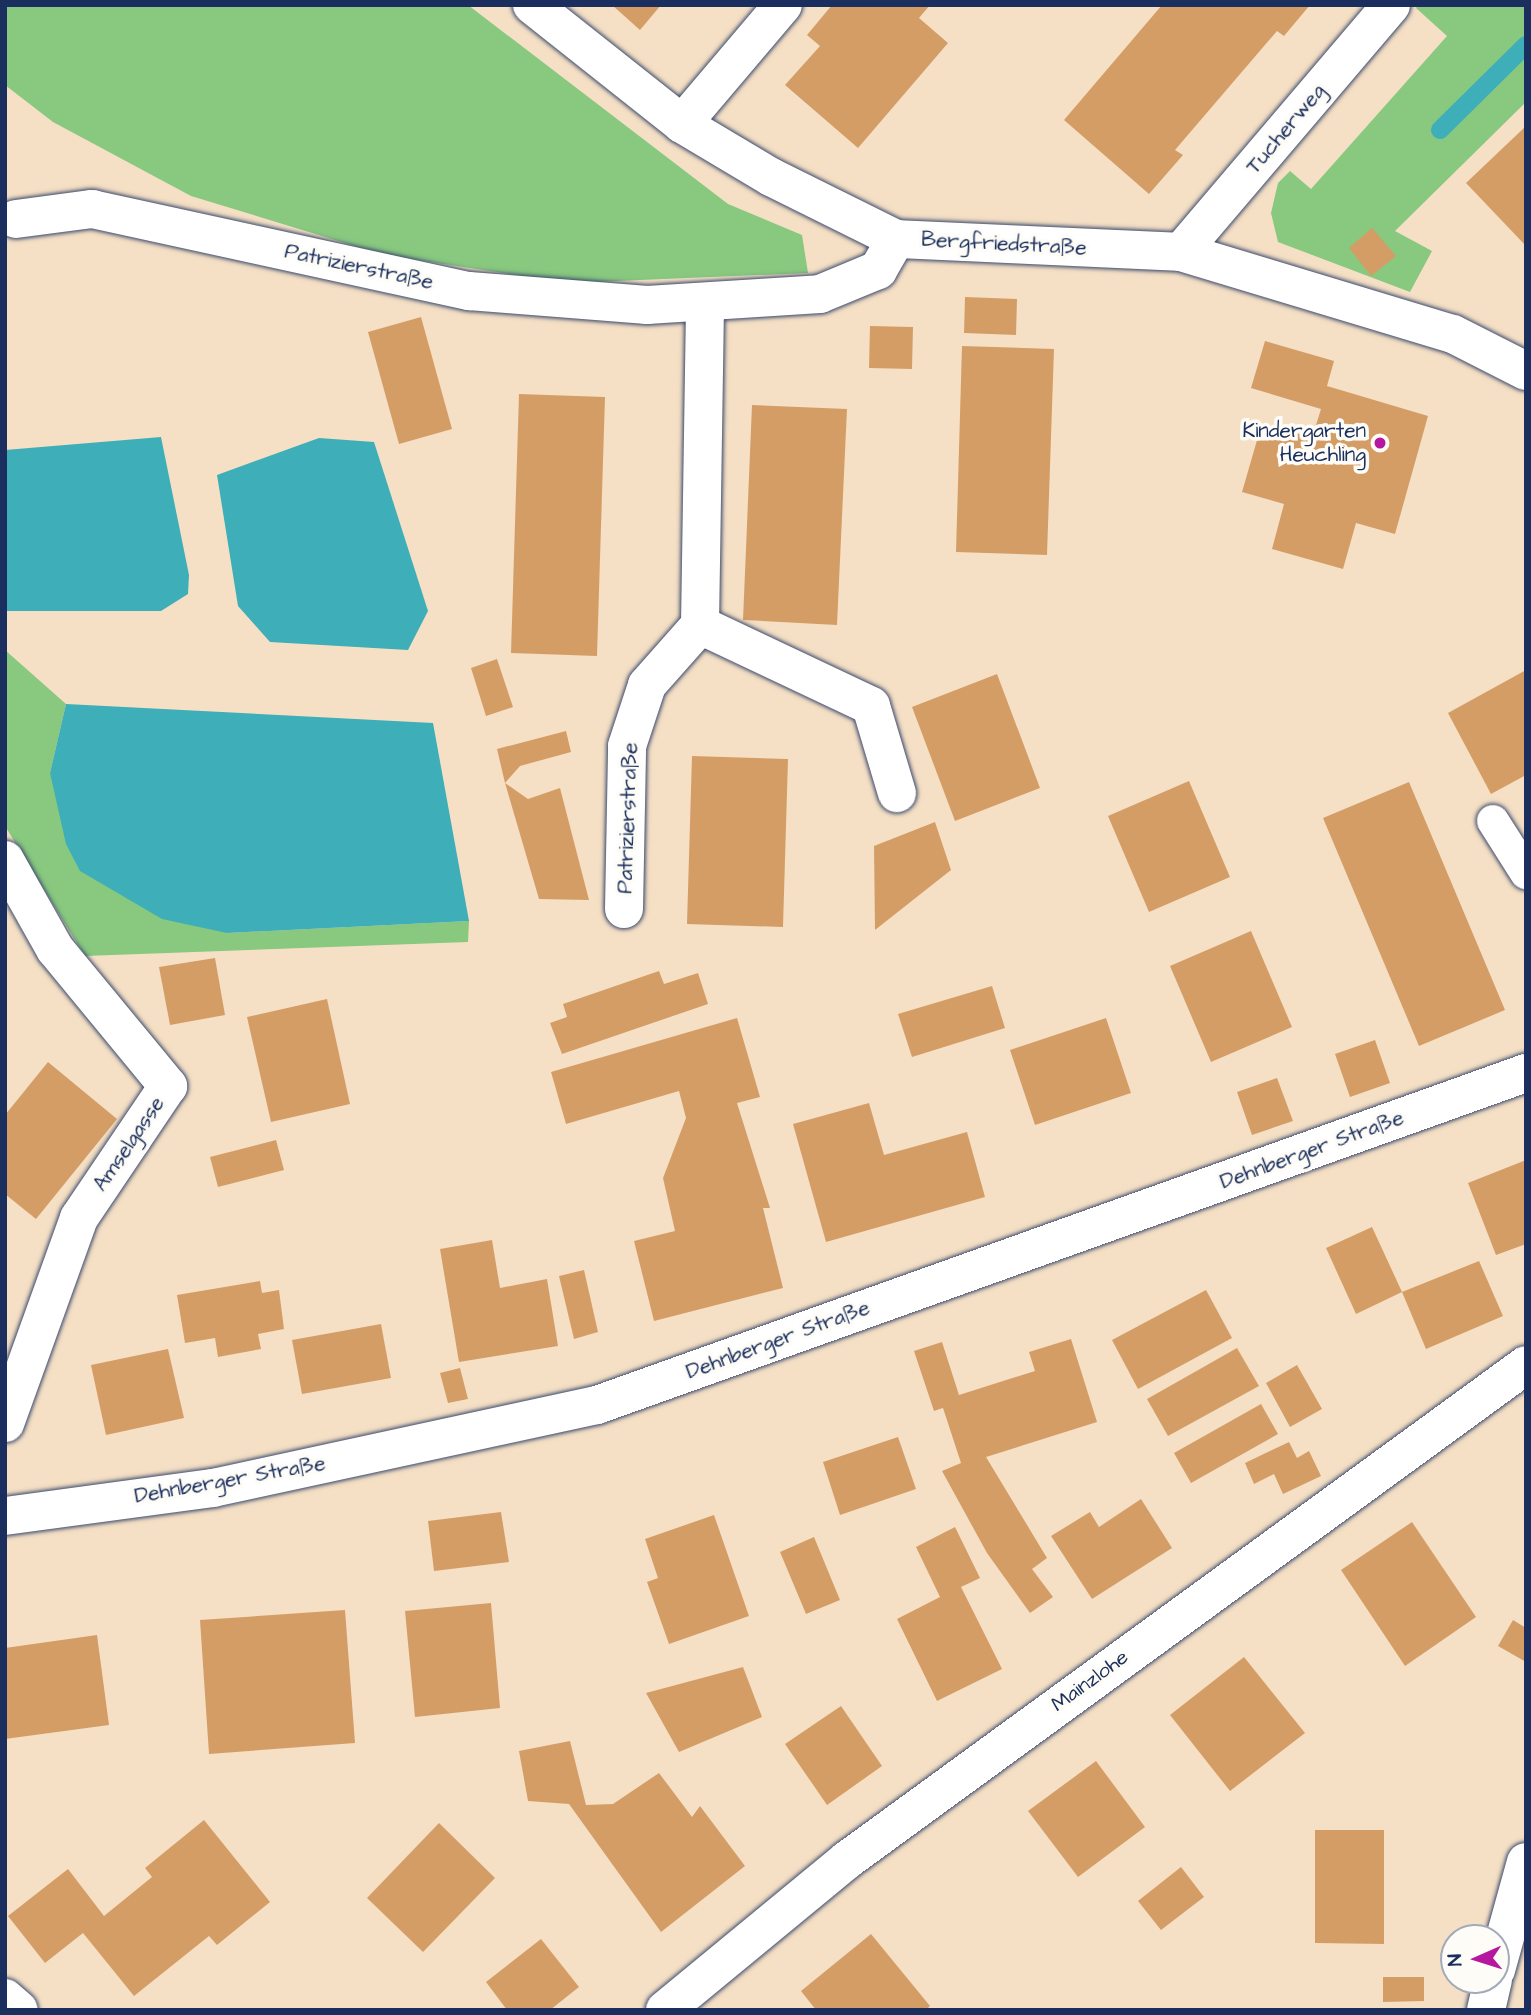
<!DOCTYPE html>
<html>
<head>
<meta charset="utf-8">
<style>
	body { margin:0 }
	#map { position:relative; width:1531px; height:2015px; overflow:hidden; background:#f5e0c5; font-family:"Architects Daughter",sans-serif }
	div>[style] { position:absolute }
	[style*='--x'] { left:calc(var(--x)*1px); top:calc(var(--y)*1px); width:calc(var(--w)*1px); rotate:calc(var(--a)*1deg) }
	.green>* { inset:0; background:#88c87f }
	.water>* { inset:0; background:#3eaeb8 }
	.stream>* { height:18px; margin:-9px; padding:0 9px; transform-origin:9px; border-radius:9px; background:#3eaeb8 }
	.building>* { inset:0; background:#d59d66 }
	.roads { filter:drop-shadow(0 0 2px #3c4a6d) drop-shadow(0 0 2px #3c4a6d) }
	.lane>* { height:32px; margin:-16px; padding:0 16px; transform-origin:16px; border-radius:16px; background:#fff }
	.street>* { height:38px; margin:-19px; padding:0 19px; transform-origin:19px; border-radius:19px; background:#fff }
	.dots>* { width:19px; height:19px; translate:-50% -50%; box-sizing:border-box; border:4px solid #fdfcf7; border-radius:50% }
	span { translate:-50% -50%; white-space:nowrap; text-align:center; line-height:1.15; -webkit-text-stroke:7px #fdfcf7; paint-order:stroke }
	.street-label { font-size:21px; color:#1b2f5e }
	.poi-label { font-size:21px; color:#1b2f5e }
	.right { translate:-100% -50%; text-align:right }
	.frame { position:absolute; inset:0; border:7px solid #1b2f5e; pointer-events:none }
	.north { position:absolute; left:1440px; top:1924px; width:70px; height:70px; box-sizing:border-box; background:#fdfcf7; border:2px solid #a3aaba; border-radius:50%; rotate:267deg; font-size:19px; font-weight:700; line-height:28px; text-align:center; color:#1b2f5e }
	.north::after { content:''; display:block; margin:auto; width:24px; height:32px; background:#b5179e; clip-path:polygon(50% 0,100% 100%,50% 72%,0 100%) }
</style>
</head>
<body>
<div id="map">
	<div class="green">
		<div style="clip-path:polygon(5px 5px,468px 5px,728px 204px,802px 235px,808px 273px,569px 283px,384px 255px,191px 196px,53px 122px,5px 85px)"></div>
		<div style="clip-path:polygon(1418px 5px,1526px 5px,1526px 102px,1395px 231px,1432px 251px,1410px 292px,1278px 242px,1271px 213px,1278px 183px,1290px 171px,1311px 189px,1447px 36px,1416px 8px)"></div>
		<div style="clip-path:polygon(5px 650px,66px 704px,50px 773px,227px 933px,469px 921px,468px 942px,85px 956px,5px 826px)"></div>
	</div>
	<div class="water">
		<div style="clip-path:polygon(161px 437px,189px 575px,188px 594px,161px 611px,5px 611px,5px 450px)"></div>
		<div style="clip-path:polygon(319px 438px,374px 442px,428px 611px,408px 650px,270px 642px,238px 606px,217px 475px)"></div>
		<div style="clip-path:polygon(66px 704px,433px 723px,469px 921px,227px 933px,162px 919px,80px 871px,66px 844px,50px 773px)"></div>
	</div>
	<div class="stream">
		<div style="--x:1440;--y:130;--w:121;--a:-44.7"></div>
	</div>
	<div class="building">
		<div style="clip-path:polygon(612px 5px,661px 5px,640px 30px)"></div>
		<div style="clip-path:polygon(832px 5px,930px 5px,919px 18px,948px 43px,858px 148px,785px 85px,820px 46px,807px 35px)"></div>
		<div style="clip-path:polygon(1162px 5px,1310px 5px,1284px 36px,1277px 31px,1175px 150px,1183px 155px,1149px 194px,1064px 120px)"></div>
		<div style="clip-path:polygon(1526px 126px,1526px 246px,1466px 183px)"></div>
		<div style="clip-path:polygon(1372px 228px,1396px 256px,1371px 276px,1349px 248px)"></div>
		<div style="clip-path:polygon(965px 297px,1017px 299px,1016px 335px,964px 333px)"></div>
		<div style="clip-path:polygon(421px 317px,452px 429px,399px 444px,368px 332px)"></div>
		<div style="clip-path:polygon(870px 326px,913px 327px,912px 369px,869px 368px)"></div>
		<div style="clip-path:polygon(1265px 341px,1334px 361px,1327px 386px,1428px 416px,1395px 534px,1356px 523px,1343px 569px,1272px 549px,1284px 504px,1242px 492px,1262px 423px,1312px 438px,1321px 409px,1251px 388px)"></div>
		<div style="clip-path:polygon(962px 346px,1054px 349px,1047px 555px,956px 552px)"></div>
		<div style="clip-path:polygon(519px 394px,605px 397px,597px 656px,511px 653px)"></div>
		<div style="clip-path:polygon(752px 405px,847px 409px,837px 625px,743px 620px)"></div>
		<div style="clip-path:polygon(497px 659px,513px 707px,486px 716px,471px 668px)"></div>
		<div style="clip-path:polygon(1526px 670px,1526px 775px,1491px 794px,1448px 713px)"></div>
		<div style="clip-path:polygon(997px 674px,1040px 788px,955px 821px,912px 707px)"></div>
		<div style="clip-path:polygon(566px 731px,571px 752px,520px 766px,505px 783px,497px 749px)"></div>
		<div style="clip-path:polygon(692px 756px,788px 759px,783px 927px,687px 924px)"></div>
		<div style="clip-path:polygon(1189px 781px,1230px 877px,1149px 912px,1108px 816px)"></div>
		<div style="clip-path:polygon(1409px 782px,1505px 1010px,1419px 1046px,1323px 818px)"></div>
		<div style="clip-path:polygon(505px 783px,528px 799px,560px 788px,589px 900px,539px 899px)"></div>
		<div style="clip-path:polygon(935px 822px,951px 870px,875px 930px,874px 846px)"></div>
		<div style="clip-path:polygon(1251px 931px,1292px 1027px,1211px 1062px,1170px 966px)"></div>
		<div style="clip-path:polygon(215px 958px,225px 1015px,170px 1025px,159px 967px)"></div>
		<div style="clip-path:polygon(659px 971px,664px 984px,698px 973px,708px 1004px,562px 1054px,550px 1023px,567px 1017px,563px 1004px)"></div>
		<div style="clip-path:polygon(992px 986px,1005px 1028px,912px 1057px,898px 1014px)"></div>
		<div style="clip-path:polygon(327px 999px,350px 1104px,271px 1122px,247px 1017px)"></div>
		<div style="clip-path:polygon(737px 1018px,760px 1097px,737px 1103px,770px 1208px,763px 1208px,783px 1288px,654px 1321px,634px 1241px,675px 1231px,663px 1178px,686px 1118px,679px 1091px,566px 1124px,551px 1072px)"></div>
		<div style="clip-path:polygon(1106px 1018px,1131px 1093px,1035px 1125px,1010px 1050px)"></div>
		<div style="clip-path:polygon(1375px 1040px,1390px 1083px,1350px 1097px,1335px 1054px)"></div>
		<div style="clip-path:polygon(48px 1062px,117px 1119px,36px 1219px,5px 1194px,5px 1115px)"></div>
		<div style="clip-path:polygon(1277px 1078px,1293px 1121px,1252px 1135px,1237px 1092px)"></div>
		<div style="clip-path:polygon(869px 1103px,884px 1155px,967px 1132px,985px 1197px,826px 1242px,793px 1124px)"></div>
		<div style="clip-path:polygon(276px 1140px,284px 1170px,218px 1187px,210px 1157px)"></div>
		<div style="clip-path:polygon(1526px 1160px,1526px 1244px,1496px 1255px,1468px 1183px)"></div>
		<div style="clip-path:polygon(1372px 1227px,1402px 1292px,1356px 1314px,1326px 1248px)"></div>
		<div style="clip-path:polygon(492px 1240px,500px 1288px,547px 1279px,558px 1346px,459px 1362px,440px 1249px)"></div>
		<div style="clip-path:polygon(1479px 1261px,1503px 1316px,1426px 1349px,1402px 1292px)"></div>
		<div style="clip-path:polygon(584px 1270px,598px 1332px,574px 1339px,559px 1276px)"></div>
		<div style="clip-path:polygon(260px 1281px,262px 1293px,279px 1290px,284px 1329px,258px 1334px,261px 1349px,218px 1357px,215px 1338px,185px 1343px,177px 1295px)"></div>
		<div style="clip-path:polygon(1206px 1290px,1232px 1338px,1138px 1389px,1112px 1340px)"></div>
		<div style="clip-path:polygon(381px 1324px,391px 1378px,302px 1394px,292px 1340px)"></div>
		<div style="clip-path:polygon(1071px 1339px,1097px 1422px,986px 1457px,1047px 1558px,1032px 1569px,1053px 1597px,1030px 1613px,987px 1553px,942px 1471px,961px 1463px,943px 1408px,934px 1411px,914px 1351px,942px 1342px,959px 1395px,1035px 1371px,1029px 1352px)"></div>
		<div style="clip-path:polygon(1237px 1348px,1259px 1386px,1168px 1436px,1147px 1399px)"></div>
		<div style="clip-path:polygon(168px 1349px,184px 1418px,106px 1435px,91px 1365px)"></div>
		<div style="clip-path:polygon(1297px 1365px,1322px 1409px,1290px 1427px,1266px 1383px)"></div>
		<div style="clip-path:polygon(460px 1368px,468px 1399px,448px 1403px,440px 1373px)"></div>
		<div style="clip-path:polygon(1261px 1404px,1278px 1434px,1191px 1483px,1174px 1453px)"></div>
		<div style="clip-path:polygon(898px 1437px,916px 1489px,840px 1515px,823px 1462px)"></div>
		<div style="clip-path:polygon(1289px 1442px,1297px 1458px,1309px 1451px,1321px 1476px,1283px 1494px,1274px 1474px,1254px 1484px,1245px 1463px)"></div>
		<div style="clip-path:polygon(1141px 1499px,1172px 1548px,1092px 1599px,1051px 1536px,1090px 1512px,1099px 1527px)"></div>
		<div style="clip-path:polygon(501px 1512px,509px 1562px,434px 1571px,428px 1521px)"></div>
		<div style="clip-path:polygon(714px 1515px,749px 1616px,669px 1644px,647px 1582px,658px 1578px,645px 1539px)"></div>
		<div style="clip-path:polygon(1412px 1522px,1476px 1617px,1405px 1666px,1341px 1570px)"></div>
		<div style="clip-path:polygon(955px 1527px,980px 1578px,961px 1587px,1002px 1669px,937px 1701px,897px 1619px,940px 1597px,916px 1547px)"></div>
		<div style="clip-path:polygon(814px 1537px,840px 1600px,806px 1614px,780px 1552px)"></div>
		<div style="clip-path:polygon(491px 1603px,500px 1708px,415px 1717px,405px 1611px)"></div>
		<div style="clip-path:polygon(345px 1610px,355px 1743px,209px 1754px,200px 1620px)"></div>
		<div style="clip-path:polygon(1513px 1620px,1526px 1628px,1526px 1662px,1498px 1646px)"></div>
		<div style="clip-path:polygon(97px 1635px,109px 1725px,5px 1739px,5px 1648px)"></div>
		<div style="clip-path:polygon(1244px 1657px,1305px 1733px,1230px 1791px,1170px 1715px)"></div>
		<div style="clip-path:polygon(743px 1667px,762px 1717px,679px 1752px,646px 1693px)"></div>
		<div style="clip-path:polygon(841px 1706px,882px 1766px,827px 1805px,785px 1744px)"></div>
		<div style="clip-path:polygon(570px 1741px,586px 1805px,613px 1804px,659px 1773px,692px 1817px,700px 1806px,745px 1866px,661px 1932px,569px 1804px,528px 1801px,519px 1751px)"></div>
		<div style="clip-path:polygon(1096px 1761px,1145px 1827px,1078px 1877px,1028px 1811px)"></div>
		<div style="clip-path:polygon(204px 1820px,270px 1902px,217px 1945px,209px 1936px,134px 1996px,83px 1933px,45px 1963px,8px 1916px,68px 1869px,104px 1916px,152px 1877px,145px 1868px)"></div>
		<div style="clip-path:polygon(439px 1823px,495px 1878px,423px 1952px,367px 1898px)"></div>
		<div style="clip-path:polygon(1315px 1830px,1384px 1830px,1384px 1944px,1315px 1943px)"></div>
		<div style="clip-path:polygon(1181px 1867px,1204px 1897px,1161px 1930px,1138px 1901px)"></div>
		<div style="clip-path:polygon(871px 1934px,930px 2006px,926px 2010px,816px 2010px,801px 1991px)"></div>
		<div style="clip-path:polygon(541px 1939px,579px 1987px,550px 2010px,507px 2010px,486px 1982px)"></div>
		<div style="clip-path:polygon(1383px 1977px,1424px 1977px,1424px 2001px,1383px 2002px)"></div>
	</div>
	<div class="roads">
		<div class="lane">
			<div style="--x:1493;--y:821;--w:62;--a:57.6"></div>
		</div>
		<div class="street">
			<div style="--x:532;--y:5;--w:191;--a:38.4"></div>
			<div style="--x:682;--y:124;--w:104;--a:30.8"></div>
			<div style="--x:771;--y:177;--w:140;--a:26.4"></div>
			<div style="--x:896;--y:239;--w:285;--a:2.6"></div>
			<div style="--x:1181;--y:252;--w:284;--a:16.8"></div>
			<div style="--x:1453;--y:334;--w:82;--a:26.9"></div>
			<div style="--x:682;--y:124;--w:156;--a:-49.7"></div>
			<div style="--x:16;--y:219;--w:77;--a:-7.5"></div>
			<div style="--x:92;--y:209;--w:386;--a:12.3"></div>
			<div style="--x:469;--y:291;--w:179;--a:4.5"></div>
			<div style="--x:647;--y:305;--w:173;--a:-3.6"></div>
			<div style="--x:820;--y:294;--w:63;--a:-22.5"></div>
			<div style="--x:878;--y:270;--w:36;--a:-60"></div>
			<div style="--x:1181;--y:252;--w:324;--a:-49.6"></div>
			<div style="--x:700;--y:625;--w:321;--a:-89.1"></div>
			<div style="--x:5;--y:860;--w:102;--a:60.7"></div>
			<div style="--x:55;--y:949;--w:178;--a:50.5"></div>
			<div style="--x:168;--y:1086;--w:159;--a:124"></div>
			<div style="--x:79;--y:1218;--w:218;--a:109.8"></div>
			<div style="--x:624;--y:909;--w:163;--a:-88.9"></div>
			<div style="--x:627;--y:746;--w:64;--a:-71.8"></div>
			<div style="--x:647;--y:685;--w:80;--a:-48.5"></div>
			<div style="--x:700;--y:625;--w:189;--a:25.3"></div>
			<div style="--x:871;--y:706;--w:91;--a:73.4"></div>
			<div style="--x:5;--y:1516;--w:210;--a:-7.7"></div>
			<div style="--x:213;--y:1488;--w:393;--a:-12.2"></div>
			<div style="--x:597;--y:1405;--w:987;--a:-19.67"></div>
			<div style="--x:1496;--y:1970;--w:112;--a:-74.5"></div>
			<div style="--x:5;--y:1998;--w:18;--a:41"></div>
			<div style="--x:665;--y:2010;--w:236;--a:-39.5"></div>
			<div style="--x:847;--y:1860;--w:840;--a:-36.09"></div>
			<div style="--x:1486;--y:2010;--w:31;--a:-77"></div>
		</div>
	</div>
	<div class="dots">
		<div style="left:1380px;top:443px;background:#b5179e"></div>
	</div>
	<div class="street-label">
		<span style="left:1286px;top:129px;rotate:-50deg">Tucherweg</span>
		<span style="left:1004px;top:244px;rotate:3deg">Bergfriedstraße</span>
		<span style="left:359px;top:267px;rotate:12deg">Patrizierstraße</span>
		<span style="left:628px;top:818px;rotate:-88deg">Patrizierstraße</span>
		<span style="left:129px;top:1144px;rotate:-56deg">Amselgasse</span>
		<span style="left:1312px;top:1150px;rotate:-20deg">Dehnberger Straße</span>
		<span style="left:778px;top:1340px;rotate:-20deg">Dehnberger Straße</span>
		<span style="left:230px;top:1480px;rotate:-10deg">Dehnberger Straße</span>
		<span style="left:1090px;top:1681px;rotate:-36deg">Mainzlohe</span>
	</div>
	<div class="poi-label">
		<span class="right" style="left:1366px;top:443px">Kindergarten<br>Heuchling</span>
	</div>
	<div class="frame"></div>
	<div class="north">N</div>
</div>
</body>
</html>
